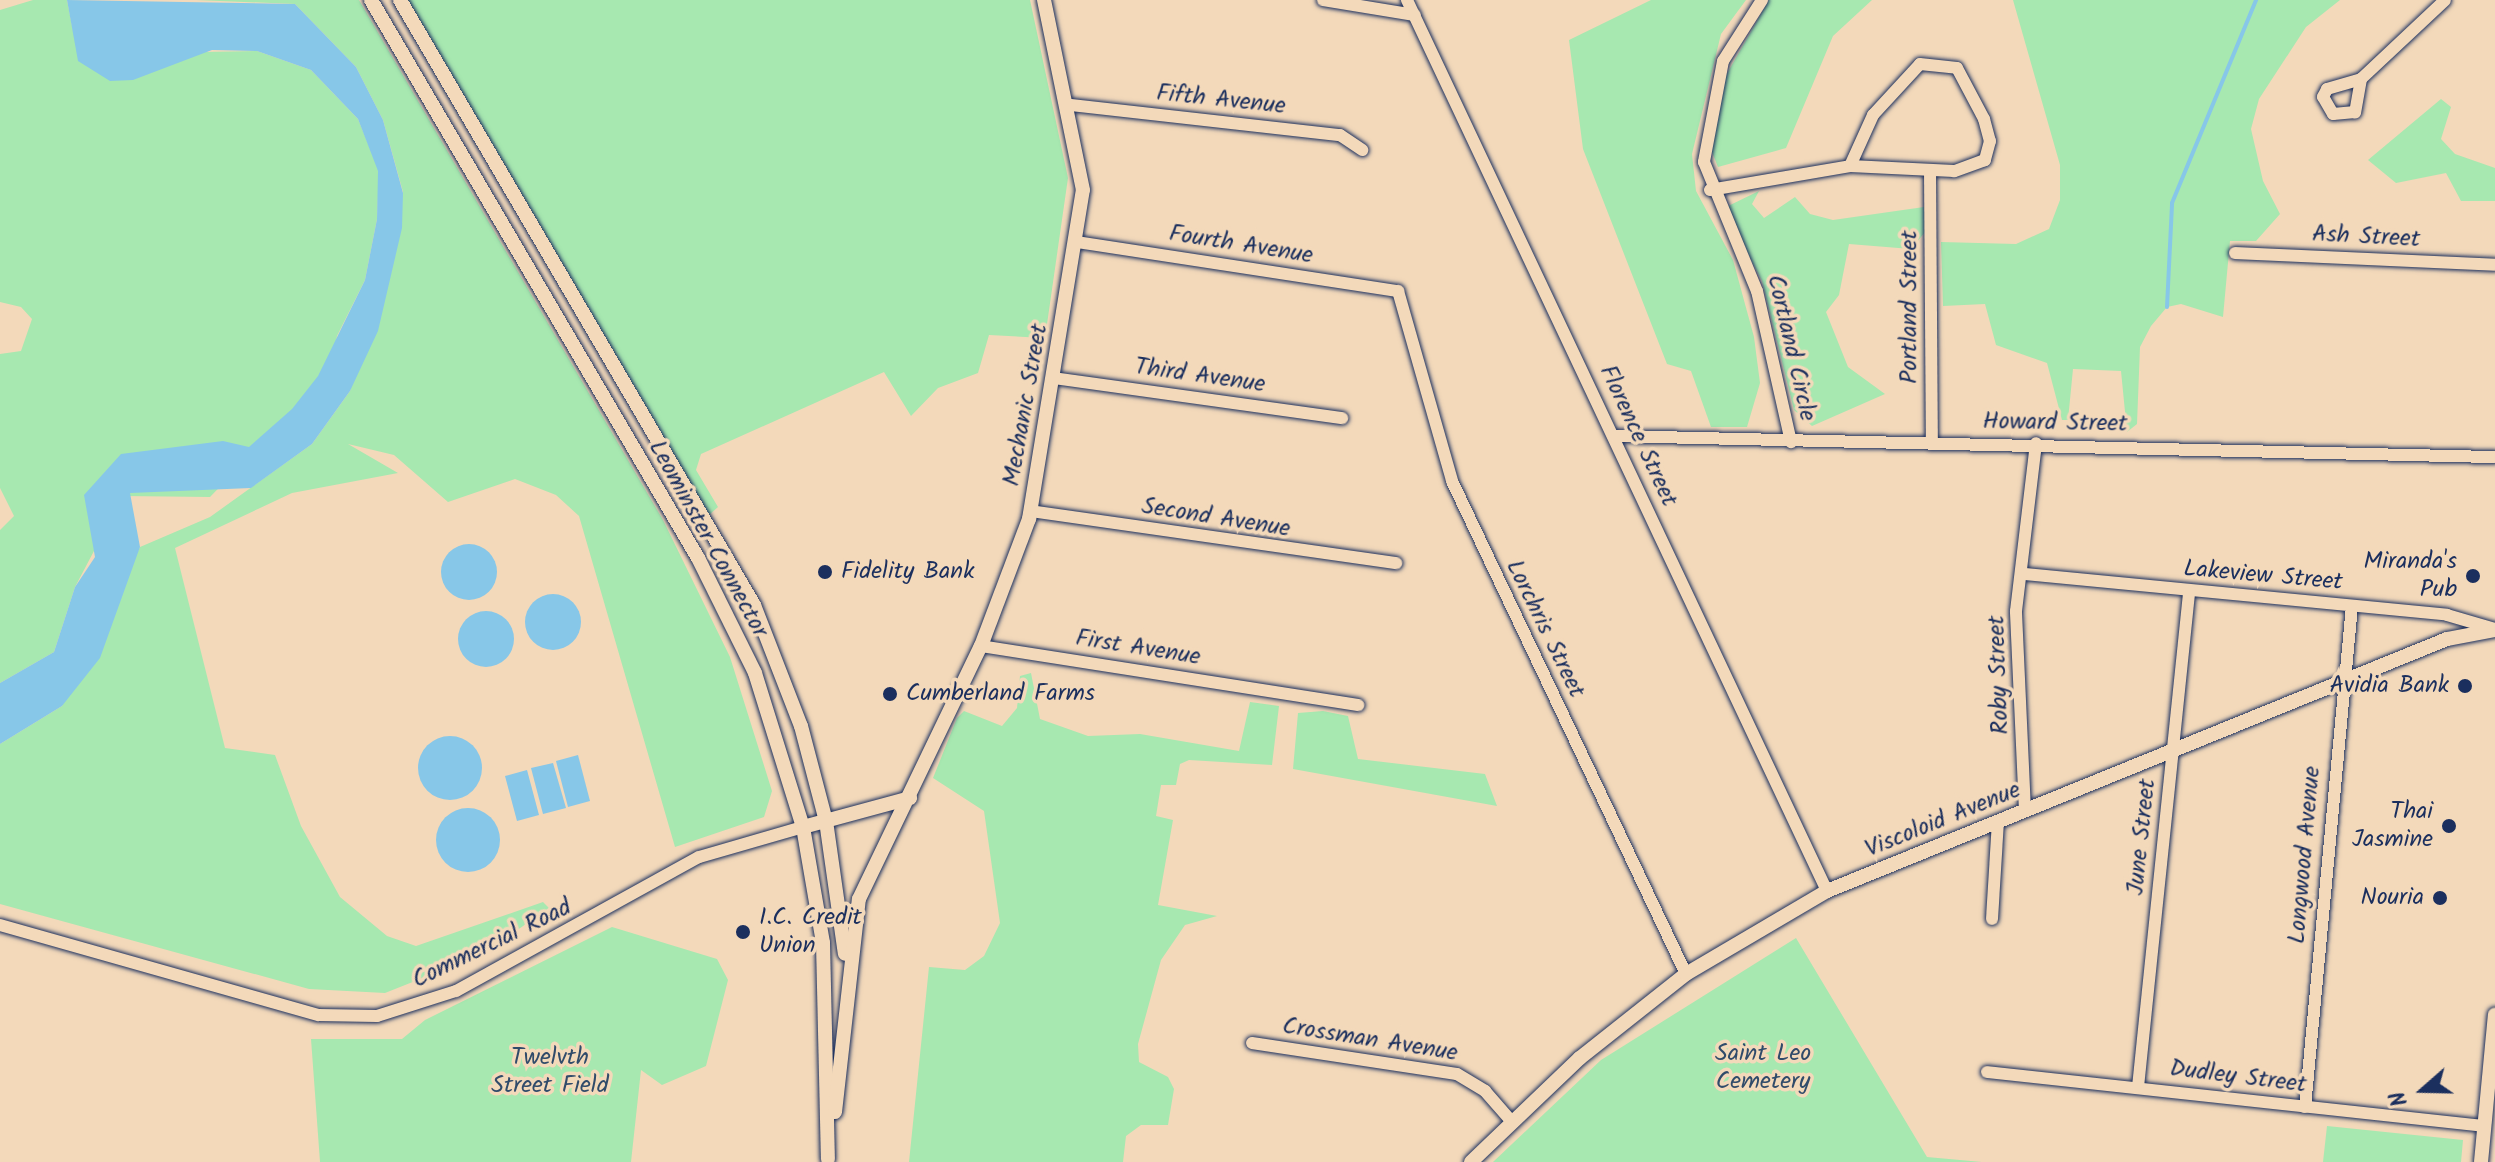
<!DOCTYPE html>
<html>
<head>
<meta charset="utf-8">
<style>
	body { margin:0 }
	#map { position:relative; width:2495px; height:1162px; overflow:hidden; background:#f3d9ba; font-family:Kalam,sans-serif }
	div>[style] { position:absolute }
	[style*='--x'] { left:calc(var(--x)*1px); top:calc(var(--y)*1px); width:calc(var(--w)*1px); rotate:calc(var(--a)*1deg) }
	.green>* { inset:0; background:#a7e8b0 }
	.water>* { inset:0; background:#87c7e8 }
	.round { border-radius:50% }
	.stream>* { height:4px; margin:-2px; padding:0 2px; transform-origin:2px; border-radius:2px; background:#87c7e8 }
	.roads { filter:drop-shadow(0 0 2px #1b2f5e) drop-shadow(0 0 2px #1b2f5e) }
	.minor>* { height:12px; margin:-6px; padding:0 6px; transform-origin:6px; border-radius:6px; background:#f3d9ba }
	.major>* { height:14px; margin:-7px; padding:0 7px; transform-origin:7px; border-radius:7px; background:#f3d9ba }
	.dots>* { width:22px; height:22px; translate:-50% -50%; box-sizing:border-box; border:4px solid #f3d9ba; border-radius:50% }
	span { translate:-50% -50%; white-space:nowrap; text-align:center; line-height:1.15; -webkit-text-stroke:7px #f3d9ba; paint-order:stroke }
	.street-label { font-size:24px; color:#1b2f5e }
	.poi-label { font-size:24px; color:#1b2f5e }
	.right { translate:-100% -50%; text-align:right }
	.left { translate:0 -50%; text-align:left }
	.park-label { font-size:24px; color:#304b6a }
	.north { position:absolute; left:2383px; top:1050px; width:80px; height:80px; -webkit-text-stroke:6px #f3d9ba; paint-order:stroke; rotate:250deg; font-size:22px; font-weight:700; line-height:32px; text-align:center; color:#1b2f5e }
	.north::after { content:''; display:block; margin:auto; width:28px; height:36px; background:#1b2f5e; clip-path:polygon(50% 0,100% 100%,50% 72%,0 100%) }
</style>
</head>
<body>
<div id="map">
	<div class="green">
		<div style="clip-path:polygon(33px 0,67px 0,72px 26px,202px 52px,257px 51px,311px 70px,358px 119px,379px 171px,377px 219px,365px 280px,337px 336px,330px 374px,210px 497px,123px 496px,75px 587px,54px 652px,0 683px,0 530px,14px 516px,0 488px,0 354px,21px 351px,32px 319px,21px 307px,0 302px,0 10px)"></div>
		<div style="clip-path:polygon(196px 0,359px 0,663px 520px,730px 657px,772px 791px,764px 817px,675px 847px,579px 516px,556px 495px,515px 479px,448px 502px,394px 455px,348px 444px,398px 473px,292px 493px,175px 548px,225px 748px,275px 755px,301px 826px,340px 897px,387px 936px,416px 946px,543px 902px,549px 908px,483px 954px,385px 993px,309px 989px,0 904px,0 744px,62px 706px,140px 547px,210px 517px,312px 444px,350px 391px,403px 192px,383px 120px,356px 67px,295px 4px)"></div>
		<div style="clip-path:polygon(408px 0,1030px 0,1068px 178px,1045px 338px,989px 335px,978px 373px,938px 388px,911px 416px,884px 372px,701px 454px,696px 470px,718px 507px,709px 515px)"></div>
		<div style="clip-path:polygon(1651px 0,1746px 0,1721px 34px,1692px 154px,1696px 191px,1733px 260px,1754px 337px,1760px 383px,1747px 427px,1711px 427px,1691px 371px,1667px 364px,1583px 149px,1569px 40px)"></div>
		<div style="clip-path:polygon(1769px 0,1872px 0,1833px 36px,1786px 148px,1718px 167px,1710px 147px,1721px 84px)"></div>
		<div style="clip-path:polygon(2013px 0,2340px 0,2306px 27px,2259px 99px,2251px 129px,2263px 181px,2280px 214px,2256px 241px,2230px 241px,2223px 317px,2181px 304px,2167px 307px,2151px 326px,2140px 347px,2137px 424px,2127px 432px,2121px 371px,2073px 369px,2068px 420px,2062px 420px,2047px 363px,1996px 345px,1985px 304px,1943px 306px,1941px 242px,2016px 244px,2049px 229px,2060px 200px,2060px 165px)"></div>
		<div style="clip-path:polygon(2441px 99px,2451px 107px,2441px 139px,2455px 154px,2495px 168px,2495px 201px,2461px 201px,2446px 173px,2396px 183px,2368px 160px)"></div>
		<div style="clip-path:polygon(1759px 191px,1752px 204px,1764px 218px,1795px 197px,1810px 214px,1833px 220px,1924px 207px,1926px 231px,1911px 249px,1849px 244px,1839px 295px,1826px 312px,1848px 367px,1885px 394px,1812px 426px,1794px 410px,1762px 281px,1724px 208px)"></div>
		<div style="clip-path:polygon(1031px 673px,1040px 719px,1088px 736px,1140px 734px,1239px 751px,1250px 702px,1279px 706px,1272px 765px,1189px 760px,1180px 764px,1176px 785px,1161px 785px,1156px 816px,1173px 820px,1158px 905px,1217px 916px,1185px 925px,1161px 960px,1138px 1044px,1139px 1062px,1168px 1077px,1174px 1089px,1168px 1125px,1141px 1125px,1126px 1136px,1123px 1162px,909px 1162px,929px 967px,965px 970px,984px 956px,1000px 923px,984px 811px,933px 778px,957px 718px,964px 711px,1002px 726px,1017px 708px,1020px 676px)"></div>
		<div style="clip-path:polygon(1323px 711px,1348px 716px,1358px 759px,1485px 774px,1497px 806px,1293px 769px,1298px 713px)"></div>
		<div style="clip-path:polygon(612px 927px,717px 959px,728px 980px,706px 1066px,662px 1085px,641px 1070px,631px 1162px,320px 1162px,311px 1039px,402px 1039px,425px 1020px)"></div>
		<div style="clip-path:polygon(1796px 938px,1927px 1157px,1982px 1162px,1493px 1162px,1601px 1060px)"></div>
		<div style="clip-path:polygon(2327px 1126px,2463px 1140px,2461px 1162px,2323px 1162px)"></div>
	</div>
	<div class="water">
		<div style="clip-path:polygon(67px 0,295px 4px,356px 67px,383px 120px,403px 193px,402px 228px,378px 331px,350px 391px,312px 444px,251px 488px,130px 493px,140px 547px,100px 658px,62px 706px,0 744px,0 683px,54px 652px,75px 587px,95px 557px,84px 495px,121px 454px,223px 441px,249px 447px,292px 409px,318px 376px,365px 280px,377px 219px,378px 171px,358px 119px,311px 70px,257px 51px,212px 50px,133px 80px,110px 81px,78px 61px)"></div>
		<div class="round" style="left:441px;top:544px;width:56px;height:56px"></div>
		<div class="round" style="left:525px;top:594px;width:56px;height:56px"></div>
		<div class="round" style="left:458px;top:611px;width:56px;height:56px"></div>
		<div class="round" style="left:418px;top:736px;width:64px;height:64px"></div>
		<div style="clip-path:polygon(578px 755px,590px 801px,568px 807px,556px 761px)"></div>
		<div style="clip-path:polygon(553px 763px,566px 808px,543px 814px,531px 768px)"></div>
		<div style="clip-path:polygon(527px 770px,539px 815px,517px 821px,505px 776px)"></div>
		<div class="round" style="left:436px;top:808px;width:64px;height:64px"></div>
	</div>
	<div class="stream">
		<div style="--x:2167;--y:307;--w:104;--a:-87.2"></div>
		<div style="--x:2172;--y:203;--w:220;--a:-67.5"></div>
	</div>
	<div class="roads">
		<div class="minor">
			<div style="--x:1323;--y:0;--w:93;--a:9.3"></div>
			<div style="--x:1407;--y:0;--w:985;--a:64.76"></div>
			<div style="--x:1762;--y:0;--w:72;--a:122.6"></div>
			<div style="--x:1723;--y:61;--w:103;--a:100.7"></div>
			<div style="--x:1704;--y:162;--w:139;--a:67.7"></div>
			<div style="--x:1757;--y:291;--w:155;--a:77.3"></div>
			<div style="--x:2361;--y:79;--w:34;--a:100"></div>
			<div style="--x:2355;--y:112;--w:22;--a:175"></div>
			<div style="--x:2333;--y:114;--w:20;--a:-120"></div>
			<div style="--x:2323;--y:97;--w:9;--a:-63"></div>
			<div style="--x:2327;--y:89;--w:35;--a:-16"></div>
			<div style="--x:2361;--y:79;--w:115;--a:-43.2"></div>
			<div style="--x:1071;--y:105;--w:271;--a:6.4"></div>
			<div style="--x:1340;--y:135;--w:27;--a:34"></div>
			<div style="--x:1930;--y:171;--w:272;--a:89.6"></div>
			<div style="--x:1710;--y:190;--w:142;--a:-9.7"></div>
			<div style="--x:1850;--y:166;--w:56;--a:-65.7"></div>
			<div style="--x:1873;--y:115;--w:69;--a:-47.3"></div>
			<div style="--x:1920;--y:64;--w:37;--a:6"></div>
			<div style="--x:1957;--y:68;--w:58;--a:62.1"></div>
			<div style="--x:1984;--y:119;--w:23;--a:75"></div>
			<div style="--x:1990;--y:141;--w:20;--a:105"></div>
			<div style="--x:1985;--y:160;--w:33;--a:160"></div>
			<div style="--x:1954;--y:171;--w:104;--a:-177.2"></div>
			<div style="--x:1077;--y:242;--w:325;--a:8.7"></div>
			<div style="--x:1398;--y:291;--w:198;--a:74.1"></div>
			<div style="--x:1452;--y:481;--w:546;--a:64.61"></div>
			<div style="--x:2235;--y:253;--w:260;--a:2.6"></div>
			<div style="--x:1053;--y:378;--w:292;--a:7.9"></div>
			<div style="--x:1614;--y:436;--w:881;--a:1.37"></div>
			<div style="--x:1030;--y:511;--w:370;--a:8.1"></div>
			<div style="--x:2025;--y:574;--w:424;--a:5.5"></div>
			<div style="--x:2447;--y:615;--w:50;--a:16.3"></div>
			<div style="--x:981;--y:646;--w:382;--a:8.9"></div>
			<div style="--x:2025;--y:811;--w:200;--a:-92.6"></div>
			<div style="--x:2016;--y:611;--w:169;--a:-83.2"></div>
			<div style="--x:1992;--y:919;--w:98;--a:-86.5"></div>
			<div style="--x:0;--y:925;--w:331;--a:15.8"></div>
			<div style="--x:319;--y:1015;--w:58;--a:1"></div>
			<div style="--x:377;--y:1016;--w:83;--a:-17.6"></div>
			<div style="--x:456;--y:991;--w:277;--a:-28.9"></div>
			<div style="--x:699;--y:857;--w:108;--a:-16.1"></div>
			<div style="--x:1252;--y:1043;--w:207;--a:8.6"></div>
			<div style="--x:1457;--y:1074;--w:33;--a:31"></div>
			<div style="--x:1485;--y:1091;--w:41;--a:48.9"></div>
			<div style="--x:1987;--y:1072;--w:500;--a:6.2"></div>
			<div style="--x:2138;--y:1087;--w:498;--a:-84.1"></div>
			<div style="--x:2305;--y:1107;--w:503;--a:-84.64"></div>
		</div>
		<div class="major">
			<div style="--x:371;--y:0;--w:647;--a:59.63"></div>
			<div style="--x:698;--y:558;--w:128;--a:63.6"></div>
			<div style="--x:755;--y:673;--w:161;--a:72.7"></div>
			<div style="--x:803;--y:827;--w:118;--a:80.2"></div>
			<div style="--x:823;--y:943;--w:216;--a:88.7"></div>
			<div style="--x:400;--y:0;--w:701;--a:59.67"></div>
			<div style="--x:754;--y:605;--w:130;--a:68.8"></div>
			<div style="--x:801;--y:726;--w:98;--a:75.3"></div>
			<div style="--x:826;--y:821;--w:134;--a:81.9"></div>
			<div style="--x:803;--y:827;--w:111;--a:-15.2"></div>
			<div style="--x:835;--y:1112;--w:214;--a:-83.6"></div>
			<div style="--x:859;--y:899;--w:281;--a:-64.3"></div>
			<div style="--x:981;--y:646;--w:136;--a:-69.3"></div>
			<div style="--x:1029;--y:519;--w:333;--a:-80.7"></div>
			<div style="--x:1083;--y:190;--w:194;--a:-101.6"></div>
			<div style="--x:1471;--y:1162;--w:151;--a:-43.7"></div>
			<div style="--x:1580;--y:1058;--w:135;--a:-38.4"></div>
			<div style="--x:1686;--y:974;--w:164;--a:-30.5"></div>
			<div style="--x:1827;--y:891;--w:669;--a:-22.12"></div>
			<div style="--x:2447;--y:639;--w:49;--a:-10.6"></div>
			<div style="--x:2481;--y:1162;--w:148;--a:-84.6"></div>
		</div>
	</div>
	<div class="dots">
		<div style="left:825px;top:572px;background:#1b2f5e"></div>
		<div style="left:2473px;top:576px;background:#1b2f5e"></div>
		<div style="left:2465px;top:686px;background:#1b2f5e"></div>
		<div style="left:890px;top:694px;background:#1b2f5e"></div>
		<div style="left:2449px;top:826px;background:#1b2f5e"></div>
		<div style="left:2440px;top:898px;background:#1b2f5e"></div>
		<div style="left:743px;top:932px;background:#1b2f5e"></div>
	</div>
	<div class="street-label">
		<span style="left:1221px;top:100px;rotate:6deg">Fifth Avenue</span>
		<span style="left:2366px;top:237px;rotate:3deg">Ash Street</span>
		<span style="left:1241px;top:245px;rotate:9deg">Fourth Avenue</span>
		<span style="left:1910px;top:307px;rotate:-90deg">Portland Street</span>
		<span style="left:1791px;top:348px;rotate:77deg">Cortland Circle</span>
		<span style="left:1200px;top:376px;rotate:8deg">Third Avenue</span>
		<span style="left:1026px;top:405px;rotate:-80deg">Mechanic Street</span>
		<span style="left:2055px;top:423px;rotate:1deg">Howard Street</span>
		<span style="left:1638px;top:436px;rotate:65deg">Florence Street</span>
		<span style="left:1216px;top:518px;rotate:9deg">Second Avenue</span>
		<span style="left:708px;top:539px;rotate:61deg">Leominster Connector</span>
		<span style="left:2263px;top:576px;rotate:5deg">Lakeview Street</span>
		<span style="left:1545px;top:629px;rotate:64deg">Lorchris Street</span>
		<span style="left:1138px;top:648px;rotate:9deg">First Avenue</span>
		<span style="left:1999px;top:675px;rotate:-92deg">Roby Street</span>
		<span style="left:1943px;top:820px;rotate:-22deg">Viscoloid Avenue</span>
		<span style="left:2142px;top:837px;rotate:-84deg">June Street</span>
		<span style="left:2305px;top:855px;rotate:-85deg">Longwood Avenue</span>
		<span style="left:492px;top:944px;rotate:-26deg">Commercial Road</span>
		<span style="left:1370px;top:1040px;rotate:9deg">Crossman Avenue</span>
		<span style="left:2238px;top:1077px;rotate:7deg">Dudley Street</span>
	</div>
	<div class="poi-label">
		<span class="right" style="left:2457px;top:576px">Miranda's<br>Pub</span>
		<span class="left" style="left:841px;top:572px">Fidelity Bank</span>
		<span class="right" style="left:2449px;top:686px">Avidia Bank</span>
		<span class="left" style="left:906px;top:694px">Cumberland Farms</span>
		<span class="right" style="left:2433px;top:826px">Thai<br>Jasmine</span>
		<span class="right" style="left:2424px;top:898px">Nouria</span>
		<span class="left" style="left:759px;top:932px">I.C. Credit<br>Union</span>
	</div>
	<div class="park-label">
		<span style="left:1763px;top:1068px">Saint Leo<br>Cemetery</span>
		<span style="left:550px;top:1072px">Twelvth<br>Street Field</span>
	</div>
	<div class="north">N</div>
</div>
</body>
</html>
